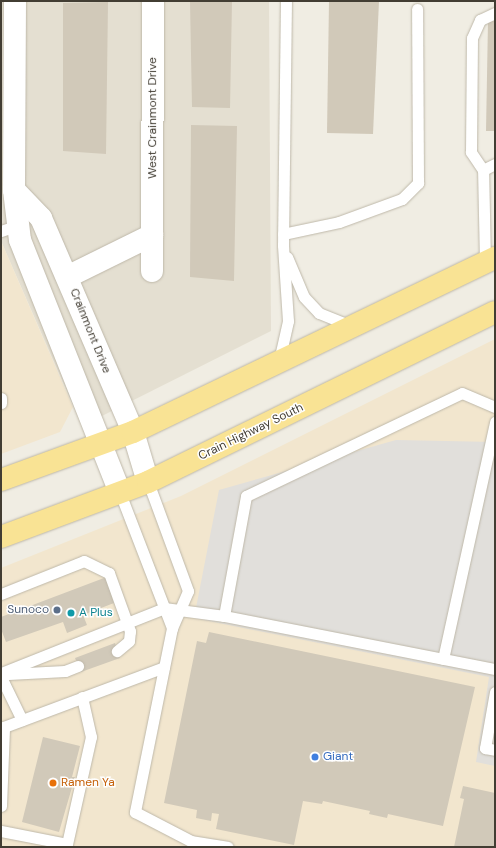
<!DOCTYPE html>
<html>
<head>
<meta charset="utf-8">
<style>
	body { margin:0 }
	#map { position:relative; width:496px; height:848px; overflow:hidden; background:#f0ede3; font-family:"DM Sans",sans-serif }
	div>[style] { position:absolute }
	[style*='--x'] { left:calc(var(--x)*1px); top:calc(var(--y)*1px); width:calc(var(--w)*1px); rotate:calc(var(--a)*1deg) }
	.residential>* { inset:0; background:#e4dfd1 }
	.commercial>* { inset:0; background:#f2e6ce }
	.parking>* { inset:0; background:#e1dfdb }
	.building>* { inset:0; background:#d1c9b9 }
	.roads { filter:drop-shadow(0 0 1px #beb8a9) drop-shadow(0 0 1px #beb8a9) }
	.service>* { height:11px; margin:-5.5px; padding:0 5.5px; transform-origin:5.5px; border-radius:5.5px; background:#fff }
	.minor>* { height:22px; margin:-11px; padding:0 11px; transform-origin:11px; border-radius:11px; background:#fff }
	.primary>* { height:22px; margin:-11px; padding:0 11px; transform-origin:11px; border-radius:11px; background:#f9e394 }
	.dots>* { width:11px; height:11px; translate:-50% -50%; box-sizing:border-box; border:2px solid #fff; border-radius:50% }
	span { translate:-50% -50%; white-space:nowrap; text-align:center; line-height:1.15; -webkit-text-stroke:3px #fff; paint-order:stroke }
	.street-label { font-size:12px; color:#423d33 }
	.service-label { font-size:12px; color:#4e5e75 }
	.right { translate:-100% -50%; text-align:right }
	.culture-label { font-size:12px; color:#0d838f }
	.left { translate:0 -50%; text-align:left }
	.shop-label { font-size:12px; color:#366cbe }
	.food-label { font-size:12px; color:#c56008 }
	.frame { position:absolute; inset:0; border:2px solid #423d33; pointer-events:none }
</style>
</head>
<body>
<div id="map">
	<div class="residential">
		<div style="clip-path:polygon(1px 1px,269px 1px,271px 331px,82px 426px,1px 241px)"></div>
	</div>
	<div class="commercial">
		<div style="clip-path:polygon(1px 241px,73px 407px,60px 432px,1px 454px)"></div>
		<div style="clip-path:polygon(495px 339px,495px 847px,1px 847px,1px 568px,181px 496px)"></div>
	</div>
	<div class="parking">
		<div style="clip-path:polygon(396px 440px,495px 442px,495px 766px,476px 762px,489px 677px,194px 618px,219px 490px)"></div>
	</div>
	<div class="building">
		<div style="clip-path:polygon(190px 1px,232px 1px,230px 108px,192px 107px)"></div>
		<div style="clip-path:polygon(329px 1px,379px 1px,373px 134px,327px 133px)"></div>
		<div style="clip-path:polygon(108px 2px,106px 154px,63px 151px,63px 3px)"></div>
		<div style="clip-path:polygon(488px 21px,495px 21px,495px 131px,486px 131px)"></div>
		<div style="clip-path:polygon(191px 125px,237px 126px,234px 281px,190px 277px)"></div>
		<div style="clip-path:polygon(104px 578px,107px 579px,114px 603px,83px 615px,87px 625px,67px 633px,63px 622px,6px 642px,1px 629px,1px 617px)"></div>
		<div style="clip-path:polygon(209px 632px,475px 687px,443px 826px,388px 814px,387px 818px,369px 814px,370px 811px,323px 801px,322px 804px,303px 801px,294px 845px,216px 829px,219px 814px,212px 813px,211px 821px,196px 818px,197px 810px,164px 803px,197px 641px,206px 643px)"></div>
		<div style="clip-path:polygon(115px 643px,120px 658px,81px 672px,75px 658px)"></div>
		<div style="clip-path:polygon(43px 737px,80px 746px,72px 777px,75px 777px,59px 832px,22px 822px)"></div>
		<div style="clip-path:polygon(463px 786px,495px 793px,495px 847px,454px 847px,464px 799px,460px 798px)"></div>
	</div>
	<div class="roads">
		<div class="service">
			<div style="--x:483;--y:170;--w:22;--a:-124"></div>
			<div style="--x:471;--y:152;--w:114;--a:-89.5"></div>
			<div style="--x:472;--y:38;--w:20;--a:-66"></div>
			<div style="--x:480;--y:20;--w:17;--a:-25"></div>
			<div style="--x:1;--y:231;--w:21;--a:-19"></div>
			<div style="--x:283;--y:234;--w:57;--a:-12.1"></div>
			<div style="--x:339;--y:222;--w:67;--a:-20.1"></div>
			<div style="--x:402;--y:199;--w:23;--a:-45"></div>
			<div style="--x:418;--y:183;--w:174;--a:-90.3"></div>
			<div style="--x:287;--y:257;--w:43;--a:67"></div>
			<div style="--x:304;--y:297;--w:22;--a:47"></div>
			<div style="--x:319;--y:313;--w:35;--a:22"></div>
			<div style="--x:485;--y:262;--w:92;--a:-91.2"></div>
			<div style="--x:483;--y:170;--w:13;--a:-27"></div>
			<div style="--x:279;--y:361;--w:41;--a:-77.3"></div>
			<div style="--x:288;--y:321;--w:76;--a:-93.8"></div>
			<div style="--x:283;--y:245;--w:244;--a:-89.3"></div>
			<div style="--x:1;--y:398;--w:5;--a:90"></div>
			<div style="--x:148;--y:482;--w:116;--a:69.8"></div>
			<div style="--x:188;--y:591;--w:40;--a:113.4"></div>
			<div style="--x:172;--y:628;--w:188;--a:101.4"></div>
			<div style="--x:135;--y:812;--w:63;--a:27.4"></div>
			<div style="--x:191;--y:841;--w:37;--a:9"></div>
			<div style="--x:120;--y:493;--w:145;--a:68.9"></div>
			<div style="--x:1;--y:594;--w:89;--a:-21.7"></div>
			<div style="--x:84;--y:561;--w:28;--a:26"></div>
			<div style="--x:109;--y:573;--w:62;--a:70.1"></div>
			<div style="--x:130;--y:631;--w:10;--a:96"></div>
			<div style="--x:129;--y:641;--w:16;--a:140"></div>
			<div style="--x:224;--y:616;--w:122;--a:-79.6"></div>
			<div style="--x:246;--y:496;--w:239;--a:-25.5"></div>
			<div style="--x:462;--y:393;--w:36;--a:23"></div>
			<div style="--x:443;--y:659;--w:243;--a:-77.6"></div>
			<div style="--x:1;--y:673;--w:175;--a:-21.7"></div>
			<div style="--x:164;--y:608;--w:61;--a:7.6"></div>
			<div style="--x:224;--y:616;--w:276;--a:11.1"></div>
			<div style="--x:8;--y:674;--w:57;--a:-3"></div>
			<div style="--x:65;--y:671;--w:14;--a:-21"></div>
			<div style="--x:1;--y:677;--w:48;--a:64"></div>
			<div style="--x:495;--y:692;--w:57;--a:100.1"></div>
			<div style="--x:485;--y:748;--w:10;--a:11"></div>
			<div style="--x:1;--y:728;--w:174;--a:-20.5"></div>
			<div style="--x:1;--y:806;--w:79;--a:-87.8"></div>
			<div style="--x:1;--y:831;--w:67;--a:11.1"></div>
			<div style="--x:67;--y:844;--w:110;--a:-77.4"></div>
			<div style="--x:91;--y:737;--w:41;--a:-102.7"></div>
		</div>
		<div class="minor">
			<div style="--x:15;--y:1;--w:189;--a:90.3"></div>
			<div style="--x:14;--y:190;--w:50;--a:83.2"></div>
			<div style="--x:20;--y:240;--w:272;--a:68.4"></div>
			<div style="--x:14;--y:190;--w:39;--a:46"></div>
			<div style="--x:41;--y:218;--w:233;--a:66.7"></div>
			<div style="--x:133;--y:432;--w:52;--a:73.3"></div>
			<div style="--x:152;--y:271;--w:270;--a:-89.8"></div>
			<div style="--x:67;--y:277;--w:95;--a:-26.3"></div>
		</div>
		<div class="primary">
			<div style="--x:1;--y:480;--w:140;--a:-20"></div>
			<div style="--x:133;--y:432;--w:402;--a:-25.7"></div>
			<div style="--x:1;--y:537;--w:157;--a:-20.5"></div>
			<div style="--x:148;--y:482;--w:386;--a:-26.1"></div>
		</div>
	</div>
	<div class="dots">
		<div style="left:57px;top:610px;background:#5c6f8a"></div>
		<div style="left:71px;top:613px;background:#0f9aa8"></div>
		<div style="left:315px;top:757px;background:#3f7fe0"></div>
		<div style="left:53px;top:783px;background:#e8710a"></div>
	</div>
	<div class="street-label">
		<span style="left:153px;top:118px;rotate:-90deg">West Crainmont Drive</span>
		<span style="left:90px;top:331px;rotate:68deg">Crainmont Drive</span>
		<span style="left:251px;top:432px;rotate:-26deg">Crain Highway South</span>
	</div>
	<div class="service-label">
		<span class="right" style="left:49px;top:610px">Sunoco</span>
	</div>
	<div class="culture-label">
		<span class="left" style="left:79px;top:613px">A Plus</span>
	</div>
	<div class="shop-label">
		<span class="left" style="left:323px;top:757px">Giant</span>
	</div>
	<div class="food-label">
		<span class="left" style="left:61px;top:783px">Ramen Ya</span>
	</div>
	<div class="frame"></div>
</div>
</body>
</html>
